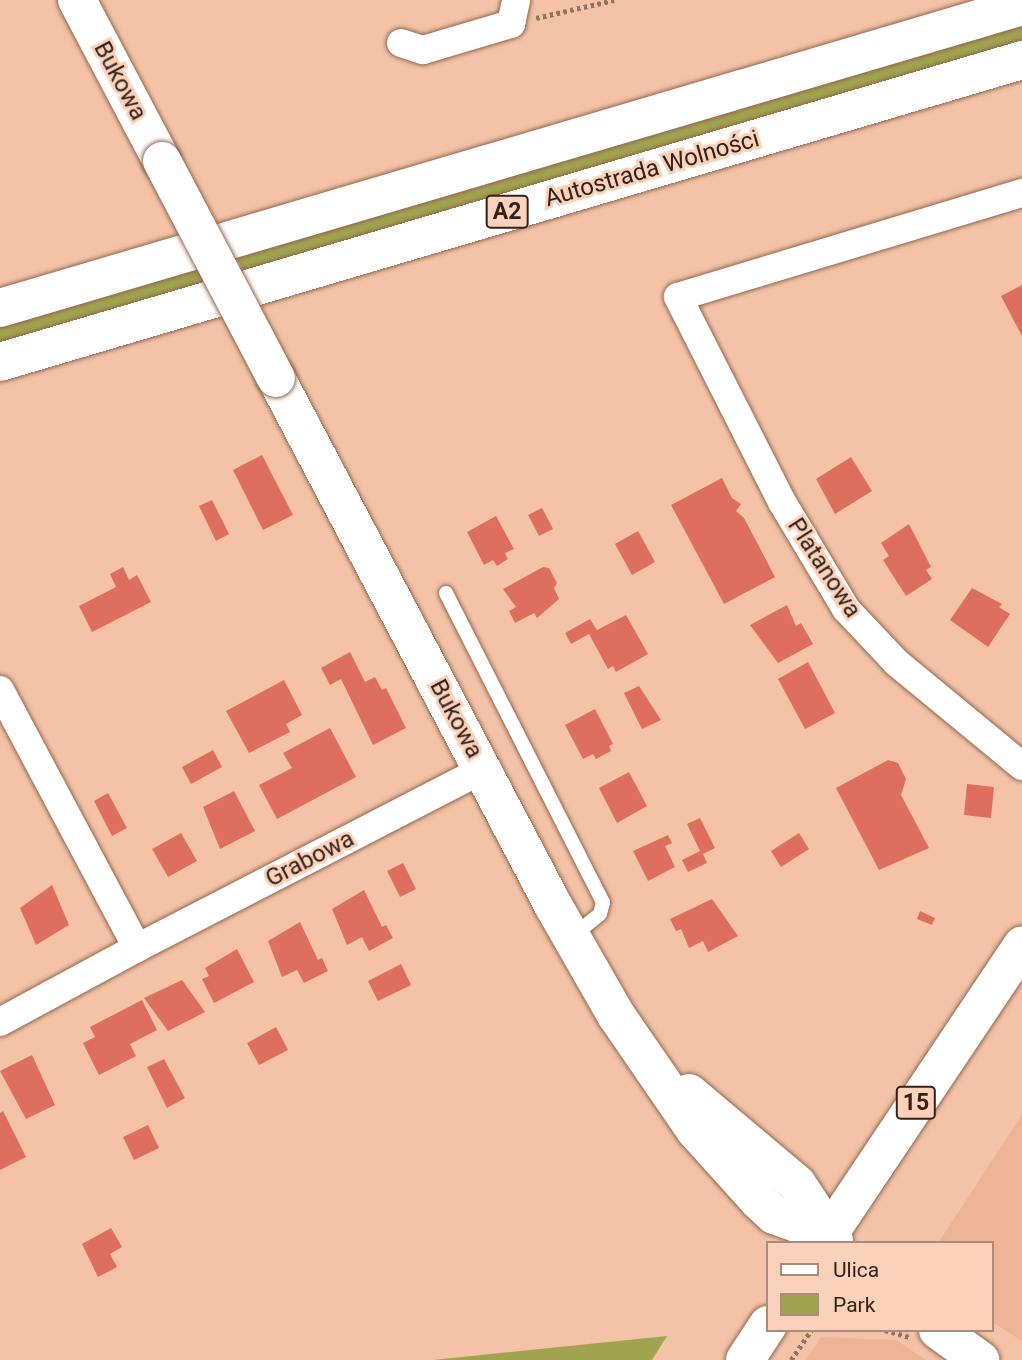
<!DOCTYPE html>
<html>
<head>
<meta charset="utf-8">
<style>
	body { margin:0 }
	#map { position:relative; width:1022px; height:1360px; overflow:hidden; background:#f4c3a7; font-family:Roboto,sans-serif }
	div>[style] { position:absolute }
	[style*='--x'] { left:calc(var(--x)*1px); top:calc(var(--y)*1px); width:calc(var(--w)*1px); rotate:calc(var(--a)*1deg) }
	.built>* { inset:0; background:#edb596 }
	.green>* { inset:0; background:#a1a44f }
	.building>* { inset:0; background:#de6f5e }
	.path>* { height:4.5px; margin-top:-2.25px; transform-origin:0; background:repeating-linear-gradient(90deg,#957360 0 3.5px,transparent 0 7px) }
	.roads { filter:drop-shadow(0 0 2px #92674e) drop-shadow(0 0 2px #92674e) }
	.lane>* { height:14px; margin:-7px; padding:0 7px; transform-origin:7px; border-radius:7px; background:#fff }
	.street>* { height:28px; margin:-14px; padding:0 14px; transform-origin:14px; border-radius:14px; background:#fff }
	.secondary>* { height:38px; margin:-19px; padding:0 19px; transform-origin:19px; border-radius:19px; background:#fff }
	.primary>* { height:38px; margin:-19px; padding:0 19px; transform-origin:19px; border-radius:19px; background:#fff }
	.highway>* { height:38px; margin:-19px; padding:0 19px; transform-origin:19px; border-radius:19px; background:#fff }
	.bridges { filter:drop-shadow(0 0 2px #92674e) drop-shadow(0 0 2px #92674e) }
	.secondary-bridge>* { height:38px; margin:-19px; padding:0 19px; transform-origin:19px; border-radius:19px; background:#fff }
	span { translate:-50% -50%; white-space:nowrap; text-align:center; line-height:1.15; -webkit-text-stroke:6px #fad2bc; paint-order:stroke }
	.shield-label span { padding:2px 5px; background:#fad2bc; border:2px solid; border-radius:5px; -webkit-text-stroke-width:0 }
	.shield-label { font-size:23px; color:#342217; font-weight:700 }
	.street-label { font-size:24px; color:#342217 }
	.legend { position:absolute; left:766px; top:1241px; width:228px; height:91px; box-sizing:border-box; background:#fad2bc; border:2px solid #ab8c7a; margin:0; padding:9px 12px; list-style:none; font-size:21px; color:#342217 }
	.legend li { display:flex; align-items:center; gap:14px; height:35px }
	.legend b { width:35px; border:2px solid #ab8c7a }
</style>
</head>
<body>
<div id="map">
	<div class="built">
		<div style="clip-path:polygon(1022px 1115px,1022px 1341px,992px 1322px,992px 1243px,938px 1243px)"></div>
		<div style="clip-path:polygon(821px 1337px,896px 1340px,926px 1360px,806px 1360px)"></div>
	</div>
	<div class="green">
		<div style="clip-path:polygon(1022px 22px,1022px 43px,245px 273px,235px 255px)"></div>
		<div style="clip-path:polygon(197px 266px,207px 286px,0 346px,0 324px)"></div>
		<div style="clip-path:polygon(667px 1336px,652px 1360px,433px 1360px)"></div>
	</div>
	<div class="building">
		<div style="clip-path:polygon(1022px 285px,1022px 336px,1001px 296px)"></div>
		<div style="clip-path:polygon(262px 455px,293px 515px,263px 530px,233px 470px)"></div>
		<div style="clip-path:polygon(851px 457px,872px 491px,835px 514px,816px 479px)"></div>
		<div style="clip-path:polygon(722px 478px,732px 498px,741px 504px,736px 511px,744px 518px,775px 577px,724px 604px,671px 505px)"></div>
		<div style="clip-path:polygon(212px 500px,229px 534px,216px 541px,199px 506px)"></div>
		<div style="clip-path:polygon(542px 508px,553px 529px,539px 536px,528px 515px)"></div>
		<div style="clip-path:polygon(496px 516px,514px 549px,505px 553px,508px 559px,497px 566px,493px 560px,484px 565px,467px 532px)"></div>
		<div style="clip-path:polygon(909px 524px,931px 567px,926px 570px,932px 579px,906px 596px,883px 560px,889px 556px,881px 543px)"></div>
		<div style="clip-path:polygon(638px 531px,655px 562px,632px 575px,615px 544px)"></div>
		<div style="clip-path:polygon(123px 567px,129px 580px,137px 575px,151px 602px,92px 632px,79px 606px,116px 587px,110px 574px)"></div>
		<div style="clip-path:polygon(543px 567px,549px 568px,557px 583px,554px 588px,559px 599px,537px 618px,534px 613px,515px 623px,509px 611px,516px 607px,503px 589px)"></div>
		<div style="clip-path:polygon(972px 588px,1002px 604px,999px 607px,1010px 614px,988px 647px,950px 620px)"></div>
		<div style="clip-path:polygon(787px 605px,796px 626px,801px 623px,813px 644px,778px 663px,750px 625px)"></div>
		<div style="clip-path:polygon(626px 615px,648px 654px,616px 672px,613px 666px,608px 669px,589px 634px,571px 644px,565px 633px,590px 619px,597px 630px)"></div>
		<div style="clip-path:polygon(350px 652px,365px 682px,375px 677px,382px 690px,386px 688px,406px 728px,373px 745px,341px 679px,330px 685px,321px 668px)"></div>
		<div style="clip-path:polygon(808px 662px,835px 713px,805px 729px,778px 679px)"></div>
		<div style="clip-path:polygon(284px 680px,302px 715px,286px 724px,290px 732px,249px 753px,226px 711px)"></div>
		<div style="clip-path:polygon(639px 686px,661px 720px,642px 729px,624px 693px)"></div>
		<div style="clip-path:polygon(595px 709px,613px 744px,609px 746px,611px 751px,596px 759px,593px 754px,583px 759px,565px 725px)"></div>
		<div style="clip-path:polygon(330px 728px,356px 777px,277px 819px,259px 785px,292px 768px,283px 753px)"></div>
		<div style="clip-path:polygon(213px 750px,222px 767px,191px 784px,182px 767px)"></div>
		<div style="clip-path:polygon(888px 760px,898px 763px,906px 779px,901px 795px,929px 848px,879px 870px,836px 788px)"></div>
		<div style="clip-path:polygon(629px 772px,647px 806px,617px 823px,599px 788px)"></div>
		<div style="clip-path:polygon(967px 784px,994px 787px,991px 818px,964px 815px)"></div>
		<div style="clip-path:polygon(234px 791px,255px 831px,220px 849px,203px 807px)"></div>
		<div style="clip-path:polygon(108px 793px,127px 828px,112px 836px,94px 801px)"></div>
		<div style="clip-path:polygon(700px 818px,715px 848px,703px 854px,707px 863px,688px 872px,682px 860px,700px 851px,687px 824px)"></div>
		<div style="clip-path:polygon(181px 833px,197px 861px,168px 877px,152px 849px)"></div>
		<div style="clip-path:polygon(799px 833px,809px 849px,781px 867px,771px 851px)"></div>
		<div style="clip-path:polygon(668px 835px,672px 843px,665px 846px,675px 867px,648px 881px,633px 851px)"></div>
		<div style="clip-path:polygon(403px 863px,416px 889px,400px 897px,387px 871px)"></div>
		<div style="clip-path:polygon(52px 885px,69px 925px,36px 945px,20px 908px)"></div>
		<div style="clip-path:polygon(364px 890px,382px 927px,386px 925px,393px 938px,369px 951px,362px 937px,347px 945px,332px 909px)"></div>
		<div style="clip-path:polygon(712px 899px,738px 936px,708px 952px,703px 941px,689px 948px,681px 929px,676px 931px,670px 919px)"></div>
		<div style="clip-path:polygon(920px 911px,935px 918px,932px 925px,917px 919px)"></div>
		<div style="clip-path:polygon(300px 922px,318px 960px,322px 958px,328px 971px,304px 983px,297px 970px,282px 977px,268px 941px)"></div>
		<div style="clip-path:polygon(237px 949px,254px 982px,214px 1003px,202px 979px,209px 976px,205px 968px)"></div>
		<div style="clip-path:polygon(401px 964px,411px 985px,378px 1001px,368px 981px)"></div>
		<div style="clip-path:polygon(182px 980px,205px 1012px,168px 1031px,144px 998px)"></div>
		<div style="clip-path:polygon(142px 1000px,157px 1030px,130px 1044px,136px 1056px,99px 1075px,83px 1043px,95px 1037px,90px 1027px)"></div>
		<div style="clip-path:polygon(276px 1027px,288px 1050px,259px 1065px,247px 1043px)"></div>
		<div style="clip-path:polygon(32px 1055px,55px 1105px,26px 1119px,0 1071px)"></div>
		<div style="clip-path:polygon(164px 1059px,185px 1098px,167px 1108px,147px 1067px)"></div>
		<div style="clip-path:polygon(3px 1111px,26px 1157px,0 1170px,0 1113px)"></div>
		<div style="clip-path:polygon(148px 1125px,159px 1148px,134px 1160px,123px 1137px)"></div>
		<div style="clip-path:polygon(111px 1228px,122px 1247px,110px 1254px,117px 1267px,98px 1277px,82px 1244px)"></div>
	</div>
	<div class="path">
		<div style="--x:536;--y:18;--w:80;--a:-13"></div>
		<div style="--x:885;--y:1330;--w:25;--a:16"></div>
		<div style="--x:791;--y:1360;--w:36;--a:-56"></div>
	</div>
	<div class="roads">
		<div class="lane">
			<div style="--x:446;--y:593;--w:347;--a:63.1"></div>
			<div style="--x:603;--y:902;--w:12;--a:104"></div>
			<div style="--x:600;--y:914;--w:35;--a:141"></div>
		</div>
		<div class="street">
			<div style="--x:401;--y:43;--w:23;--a:18"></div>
			<div style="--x:423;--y:50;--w:92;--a:-16.5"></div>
			<div style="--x:511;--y:24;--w:25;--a:-78"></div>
			<div style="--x:1022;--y:193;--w:359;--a:163.2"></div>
			<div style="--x:678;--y:297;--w:230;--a:63.1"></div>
			<div style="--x:782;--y:502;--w:125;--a:59.1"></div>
			<div style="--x:846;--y:609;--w:74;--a:46.6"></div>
			<div style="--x:897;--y:663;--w:162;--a:39.5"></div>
			<div style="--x:0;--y:690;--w:292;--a:62"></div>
			<div style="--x:137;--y:948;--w:388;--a:-27.3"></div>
			<div style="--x:0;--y:1022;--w:156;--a:-28.4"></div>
		</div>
		<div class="secondary">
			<div style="--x:77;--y:0;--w:182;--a:62.2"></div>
			<div style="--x:276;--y:378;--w:595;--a:62.27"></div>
			<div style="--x:553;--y:905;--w:127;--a:60.2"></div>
			<div style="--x:616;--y:1015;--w:140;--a:55.5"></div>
			<div style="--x:695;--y:1130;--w:94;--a:48"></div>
			<div style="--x:758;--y:1200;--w:22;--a:43"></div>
			<div style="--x:774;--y:1215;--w:59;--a:20"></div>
			<div style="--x:689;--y:1093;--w:141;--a:40.1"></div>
			<div style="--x:797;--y:1184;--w:67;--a:56.5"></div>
			<div style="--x:938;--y:1330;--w:52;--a:35.5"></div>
		</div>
		<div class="primary">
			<div style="--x:823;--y:1243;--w:358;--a:-56.2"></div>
			<div style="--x:745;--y:1360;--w:42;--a:-56.7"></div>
		</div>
		<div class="highway">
			<div style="--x:0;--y:308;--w:1066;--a:-16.46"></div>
			<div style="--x:0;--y:362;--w:1066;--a:-16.46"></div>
		</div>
	</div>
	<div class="bridges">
		<div class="secondary-bridge">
			<div style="--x:162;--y:161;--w:245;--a:62.3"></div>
		</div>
	</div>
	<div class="shield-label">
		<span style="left:507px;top:212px">A2</span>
		<span style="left:916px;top:1103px">15</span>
	</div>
	<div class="street-label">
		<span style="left:120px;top:81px;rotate:62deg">Bukowa</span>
		<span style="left:652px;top:169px;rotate:-16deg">Autostrada Wolności</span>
		<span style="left:824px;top:568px;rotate:57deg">Platanowa</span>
		<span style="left:456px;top:719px;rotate:62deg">Bukowa</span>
		<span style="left:310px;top:859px;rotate:-27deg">Grabowa</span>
	</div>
	<ul class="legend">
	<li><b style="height:9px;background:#fff"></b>Ulica</li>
	<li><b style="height:19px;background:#a1a44f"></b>Park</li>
	</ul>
</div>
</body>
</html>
